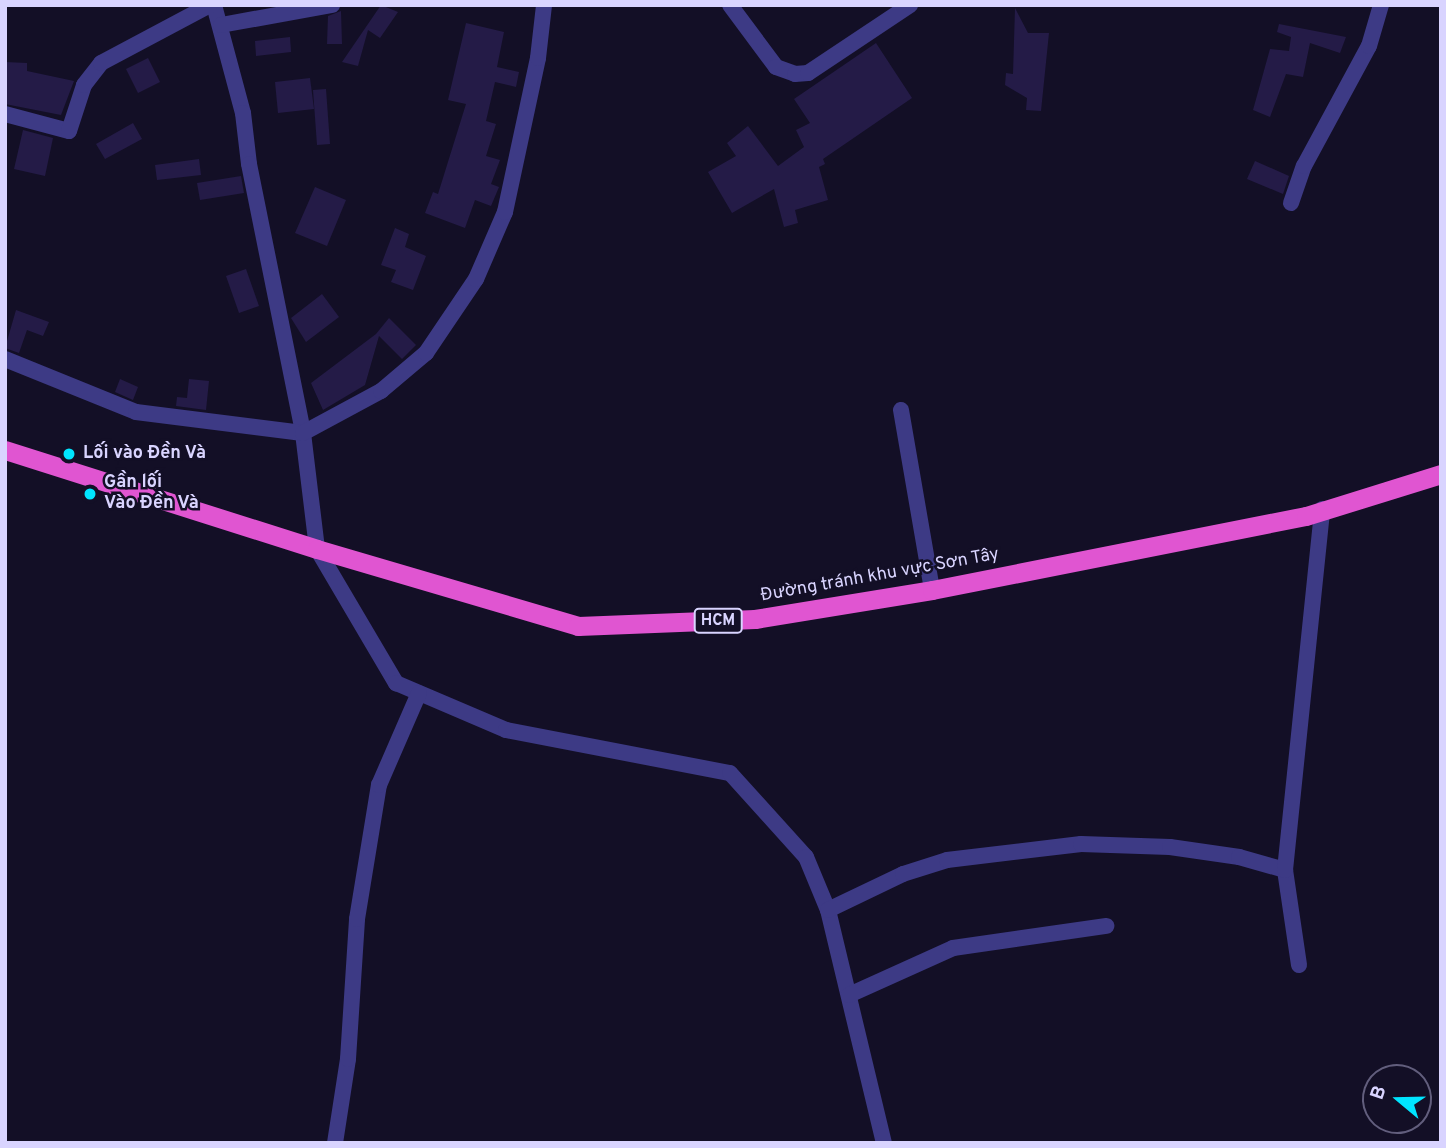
<!DOCTYPE html>
<html>
<head>
<meta charset="utf-8">
<style>
	body { margin:0 }
	#map { position:relative; width:1446px; height:1148px; overflow:hidden; background:#130f26; font-family:Overpass,sans-serif }
	div>[style] { position:absolute }
	[style*='--x'] { left:calc(var(--x)*1px); top:calc(var(--y)*1px); width:calc(var(--w)*1px); rotate:calc(var(--a)*1deg) }
	.building>* { inset:0; background:#241b47 }
	.minor>* { height:16px; margin:-8px; padding:0 8px; transform-origin:8px; border-radius:8px; background:#3d3a85 }
	.trunk>* { height:19px; margin:-9.5px; padding:0 9.5px; transform-origin:9.5px; border-radius:9.5px; background:#e055d1 }
	.dots>* { width:19px; height:19px; translate:-50% -50%; box-sizing:border-box; border:4px solid #130f26; border-radius:50% }
	span { translate:-50% -50%; white-space:nowrap; text-align:center; line-height:1.15; -webkit-text-stroke:5px #130f26; paint-order:stroke }
	.shield-label span { padding:2px 5px; background:#130f26; border:2px solid; border-radius:5px; -webkit-text-stroke-width:0 }
	.shield-label { font-size:16px; color:#d9d4ff; font-weight:700 }
	.poi-label { font-size:18px; color:#d9d4ff; font-weight:700 }
	.left { translate:0 -50%; text-align:left }
	.street-label { font-size:18px; color:#d9d4ff }
	.frame { position:absolute; inset:0; border:7px solid #d9d4ff; pointer-events:none }
	.north { position:absolute; left:1362px; top:1064px; width:70px; height:70px; box-sizing:border-box; background:#130f26; border:2px solid #625e7d; border-radius:50%; rotate:289deg; font-size:19px; font-weight:700; line-height:28px; text-align:center; color:#d9d4ff }
	.north::after { content:''; display:block; margin:auto; width:24px; height:32px; background:#00e5ff; clip-path:polygon(50% 0,100% 100%,50% 72%,0 100%) }
</style>
</head>
<body>
<div id="map">
	<div class="building">
		<div style="clip-path:polygon(381px 5px,398px 12px,380px 38px,368px 30px,358px 66px,342px 62px)"></div>
		<div style="clip-path:polygon(1015px 8px,1028px 33px,1049px 33px,1041px 111px,1026px 110px,1027px 98px,1005px 85px,1006px 73px,1013px 74px)"></div>
		<div style="clip-path:polygon(341px 11px,342px 44px,327px 44px,328px 16px)"></div>
		<div style="clip-path:polygon(466px 23px,504px 32px,497px 67px,519px 72px,516px 87px,495px 82px,486px 121px,496px 124px,486px 156px,500px 160px,491px 184px,499px 187px,491px 206px,475px 200px,465px 228px,425px 213px,433px 192px,438px 194px,466px 104px,448px 100px)"></div>
		<div style="clip-path:polygon(1279px 24px,1346px 37px,1340px 53px,1310px 43px,1303px 77px,1286px 74px,1270px 117px,1253px 110px,1270px 49px,1289px 51px,1291px 37px,1277px 32px)"></div>
		<div style="clip-path:polygon(290px 37px,291px 52px,256px 56px,255px 41px)"></div>
		<div style="clip-path:polygon(876px 43px,912px 98px,823px 159px,825px 164px,819px 167px,828px 200px,795px 210px,798px 223px,784px 227px,774px 189px,732px 213px,708px 172px,736px 156px,727px 143px,748px 126px,778px 166px,804px 147px,796px 130px,810px 123px,794px 99px)"></div>
		<div style="clip-path:polygon(148px 58px,160px 82px,138px 93px,126px 69px)"></div>
		<div style="clip-path:polygon(5px 62px,27px 63px,27px 71px,74px 81px,61px 115px,5px 104px)"></div>
		<div style="clip-path:polygon(310px 78px,314px 109px,278px 113px,275px 82px)"></div>
		<div style="clip-path:polygon(326px 89px,330px 144px,317px 145px,313px 90px)"></div>
		<div style="clip-path:polygon(133px 123px,142px 139px,105px 159px,96px 144px)"></div>
		<div style="clip-path:polygon(23px 130px,53px 138px,45px 176px,14px 169px)"></div>
		<div style="clip-path:polygon(199px 159px,201px 175px,157px 180px,155px 165px)"></div>
		<div style="clip-path:polygon(1255px 161px,1289px 176px,1283px 194px,1247px 179px)"></div>
		<div style="clip-path:polygon(241px 176px,244px 193px,200px 200px,197px 183px)"></div>
		<div style="clip-path:polygon(315px 187px,346px 200px,327px 246px,295px 233px)"></div>
		<div style="clip-path:polygon(395px 228px,409px 234px,405px 247px,426px 256px,413px 290px,391px 282px,396px 270px,381px 265px)"></div>
		<div style="clip-path:polygon(246px 269px,259px 306px,239px 313px,226px 276px)"></div>
		<div style="clip-path:polygon(322px 294px,339px 317px,306px 342px,291px 318px)"></div>
		<div style="clip-path:polygon(16px 310px,49px 322px,43px 336px,27px 330px,19px 353px,5px 348px)"></div>
		<div style="clip-path:polygon(389px 318px,416px 345px,402px 359px,379px 336px,365px 385px,323px 410px,311px 383px,376px 334px)"></div>
		<div style="clip-path:polygon(120px 379px,138px 387px,133px 400px,115px 392px)"></div>
		<div style="clip-path:polygon(189px 379px,209px 381px,206px 410px,176px 406px,177px 397px,187px 398px)"></div>
	</div>
	<div class="minor">
		<div style="--x:214;--y:5;--w:112;--a:75"></div>
		<div style="--x:243;--y:113;--w:51;--a:83.3"></div>
		<div style="--x:249;--y:164;--w:274;--a:78.6"></div>
		<div style="--x:303;--y:433;--w:117;--a:83.1"></div>
		<div style="--x:317;--y:549;--w:156;--a:59.5"></div>
		<div style="--x:396;--y:683;--w:120;--a:23.1"></div>
		<div style="--x:506;--y:730;--w:228;--a:10.9"></div>
		<div style="--x:730;--y:773;--w:113;--a:47.9"></div>
		<div style="--x:806;--y:857;--w:57;--a:67.5"></div>
		<div style="--x:828;--y:910;--w:240;--a:76.5"></div>
		<div style="--x:730;--y:5;--w:77;--a:53.4"></div>
		<div style="--x:776;--y:67;--w:20;--a:20"></div>
		<div style="--x:795;--y:74;--w:13;--a:-4"></div>
		<div style="--x:808;--y:73;--w:123;--a:-33.7"></div>
		<div style="--x:221;--y:25;--w:113;--a:-10.2"></div>
		<div style="--x:5;--y:114;--w:66;--a:14.9"></div>
		<div style="--x:69;--y:131;--w:48;--a:-71.9"></div>
		<div style="--x:84;--y:85;--w:28;--a:-52"></div>
		<div style="--x:101;--y:63;--w:123;--a:-28"></div>
		<div style="--x:1291;--y:203;--w:39;--a:-71"></div>
		<div style="--x:1304;--y:166;--w:136;--a:-61.6"></div>
		<div style="--x:1369;--y:46;--w:43;--a:-73.7"></div>
		<div style="--x:5;--y:359;--w:141;--a:22"></div>
		<div style="--x:136;--y:412;--w:168;--a:7.2"></div>
		<div style="--x:303;--y:433;--w:89;--a:-28.3"></div>
		<div style="--x:381;--y:391;--w:59;--a:-40.2"></div>
		<div style="--x:426;--y:353;--w:89;--a:-56"></div>
		<div style="--x:476;--y:279;--w:73;--a:-66.6"></div>
		<div style="--x:505;--y:212;--w:157;--a:-77.9"></div>
		<div style="--x:538;--y:58;--w:53;--a:-83.5"></div>
		<div style="--x:901;--y:410;--w:183;--a:80.2"></div>
		<div style="--x:1285;--y:870;--w:96;--a:81.6"></div>
		<div style="--x:828;--y:910;--w:83;--a:-25.6"></div>
		<div style="--x:903;--y:874;--w:46;--a:-17.7"></div>
		<div style="--x:947;--y:860;--w:135;--a:-6.8"></div>
		<div style="--x:1081;--y:844;--w:89;--a:1.9"></div>
		<div style="--x:1170;--y:847;--w:70;--a:8.2"></div>
		<div style="--x:1239;--y:857;--w:48;--a:15.8"></div>
		<div style="--x:1285;--y:870;--w:363;--a:-84.1"></div>
		<div style="--x:849;--y:995;--w:114;--a:-24.3"></div>
		<div style="--x:953;--y:948;--w:155;--a:-8.2"></div>
		<div style="--x:335;--y:1143;--w:85;--a:-81.2"></div>
		<div style="--x:348;--y:1059;--w:140;--a:-86.3"></div>
		<div style="--x:357;--y:919;--w:136;--a:-80.7"></div>
		<div style="--x:379;--y:785;--w:100;--a:-66.5"></div>
	</div>
	<div class="trunk">
		<div style="--x:5;--y:450;--w:327;--a:17.6"></div>
		<div style="--x:317;--y:549;--w:272;--a:16.4"></div>
		<div style="--x:578;--y:626;--w:177;--a:-2.3"></div>
		<div style="--x:755;--y:619;--w:179;--a:-9.3"></div>
		<div style="--x:932;--y:590;--w:381;--a:-11.2"></div>
		<div style="--x:1306;--y:516;--w:141;--a:-17.3"></div>
	</div>
	<div class="dots">
		<div style="left:69px;top:454px;background:#00e5ff"></div>
		<div style="left:90px;top:494px;background:#00e5ff"></div>
	</div>
	<div class="shield-label">
		<span style="left:718px;top:621px">HCM</span>
	</div>
	<div class="poi-label">
		<span class="left" style="left:83px;top:454px">Lối vào Đền Và</span>
		<span class="left" style="left:104px;top:494px">Gần lối<br>Vào Đền Và</span>
	</div>
	<div class="street-label">
		<span style="left:880px;top:576px;rotate:-10deg">Đường tránh khu vực Sơn Tây</span>
	</div>
	<div class="frame"></div>
	<div class="north">B</div>
</div>
</body>
</html>
